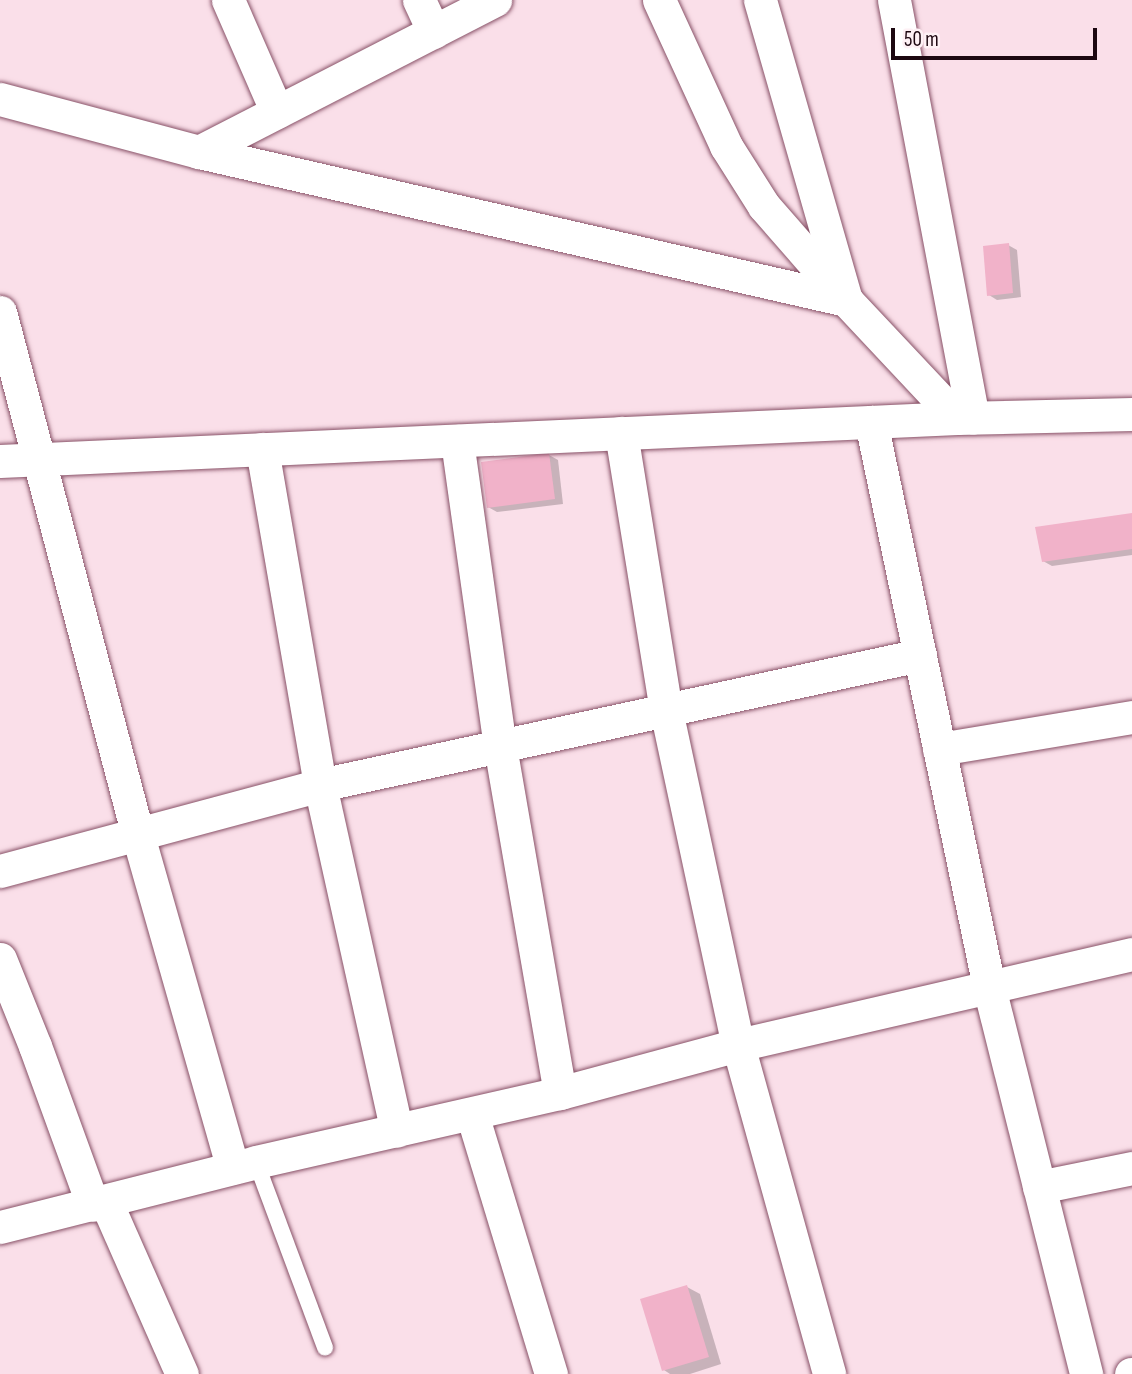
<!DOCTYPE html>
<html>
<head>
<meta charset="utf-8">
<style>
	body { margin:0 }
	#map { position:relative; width:1132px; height:1374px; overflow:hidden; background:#fadfe9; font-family:"Sofia Sans Condensed",sans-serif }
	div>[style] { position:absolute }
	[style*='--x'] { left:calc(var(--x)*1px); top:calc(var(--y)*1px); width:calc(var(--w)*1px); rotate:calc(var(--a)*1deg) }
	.shadow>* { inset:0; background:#0003 }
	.building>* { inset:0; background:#f1b2c9 }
	.roads { filter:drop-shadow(0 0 2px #885167) drop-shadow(0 0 2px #885167) }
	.service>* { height:16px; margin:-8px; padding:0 8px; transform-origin:8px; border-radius:8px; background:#fff }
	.minor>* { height:33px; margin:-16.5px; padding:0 16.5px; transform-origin:16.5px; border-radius:16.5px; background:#fff }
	span { translate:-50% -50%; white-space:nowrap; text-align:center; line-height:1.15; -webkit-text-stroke:6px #fef1f5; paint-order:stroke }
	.scale { position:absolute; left:891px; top:28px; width:206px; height:32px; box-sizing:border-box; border:4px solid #1c0710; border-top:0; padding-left:9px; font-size:21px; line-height:24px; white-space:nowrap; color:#1c0710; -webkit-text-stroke:5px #fef1f5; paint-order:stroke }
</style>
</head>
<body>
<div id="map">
	<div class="shadow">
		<div style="clip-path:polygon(1008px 245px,1017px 250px,1021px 297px,997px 300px,989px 295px)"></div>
		<div style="clip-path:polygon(549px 455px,558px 460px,563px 504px,497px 512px,488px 507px)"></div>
		<div style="clip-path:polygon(1132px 515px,1132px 555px,1052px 566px,1043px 561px)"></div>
		<div style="clip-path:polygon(687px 1287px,700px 1294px,721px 1364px,690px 1374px,670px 1374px,664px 1370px)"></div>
	</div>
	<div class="building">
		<div style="clip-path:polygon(1009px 243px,1013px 293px,987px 296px,983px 246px)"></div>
		<div style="clip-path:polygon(549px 453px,555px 499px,487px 508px,481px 462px)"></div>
		<div style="clip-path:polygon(1132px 513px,1132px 549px,1042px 562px,1035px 527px)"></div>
		<div style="clip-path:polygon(687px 1285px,709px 1357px,662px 1371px,640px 1299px)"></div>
	</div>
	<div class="roads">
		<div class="service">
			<div style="--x:256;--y:1162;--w:198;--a:69.6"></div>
		</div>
		<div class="minor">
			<div style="--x:228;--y:0;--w:122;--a:66.4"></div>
			<div style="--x:419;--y:0;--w:35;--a:65"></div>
			<div style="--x:659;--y:0;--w:161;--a:65.3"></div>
			<div style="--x:726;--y:146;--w:71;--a:57.7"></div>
			<div style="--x:764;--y:206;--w:125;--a:48.9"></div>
			<div style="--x:846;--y:300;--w:162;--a:46.8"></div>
			<div style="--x:894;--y:0;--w:425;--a:79.3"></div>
			<div style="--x:0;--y:99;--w:206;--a:14.9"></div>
			<div style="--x:199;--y:152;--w:664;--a:12.88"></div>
			<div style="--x:846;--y:300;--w:312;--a:-106"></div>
			<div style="--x:199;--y:152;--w:333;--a:-27.2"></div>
			<div style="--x:0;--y:312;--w:538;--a:75.24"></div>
			<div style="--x:137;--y:832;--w:349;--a:74.1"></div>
			<div style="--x:871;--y:422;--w:577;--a:78.2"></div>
			<div style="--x:989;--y:987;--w:399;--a:75.9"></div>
			<div style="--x:621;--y:433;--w:281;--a:80.8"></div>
			<div style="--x:666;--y:710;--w:343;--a:77.9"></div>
			<div style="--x:738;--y:1045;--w:341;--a:74.5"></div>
			<div style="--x:457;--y:441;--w:308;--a:82"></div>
			<div style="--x:500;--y:746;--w:352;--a:80.2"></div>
			<div style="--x:262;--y:449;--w:341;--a:80.2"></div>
			<div style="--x:320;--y:785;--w:354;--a:77.5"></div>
			<div style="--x:0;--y:461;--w:958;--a:-2.57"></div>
			<div style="--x:957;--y:418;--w:175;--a:-1.3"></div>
			<div style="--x:939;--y:749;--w:196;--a:-9.4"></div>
			<div style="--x:0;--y:871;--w:331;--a:-15"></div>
			<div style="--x:320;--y:785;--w:614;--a:-12.23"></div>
			<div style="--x:0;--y:959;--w:94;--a:68.1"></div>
			<div style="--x:35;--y:1046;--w:169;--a:70"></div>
			<div style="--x:472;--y:1114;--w:272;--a:73.1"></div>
			<div style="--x:1039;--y:1187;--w:95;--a:-11.5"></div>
			<div style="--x:106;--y:1202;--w:188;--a:66.2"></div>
			<div style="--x:0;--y:1227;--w:264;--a:-14.2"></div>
			<div style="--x:256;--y:1162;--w:312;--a:-12.8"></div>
			<div style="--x:560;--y:1093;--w:184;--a:-15.1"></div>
			<div style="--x:738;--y:1045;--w:404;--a:-13"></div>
			<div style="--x:1131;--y:1374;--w:1;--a:0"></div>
		</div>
	</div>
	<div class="scale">50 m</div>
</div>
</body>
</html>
